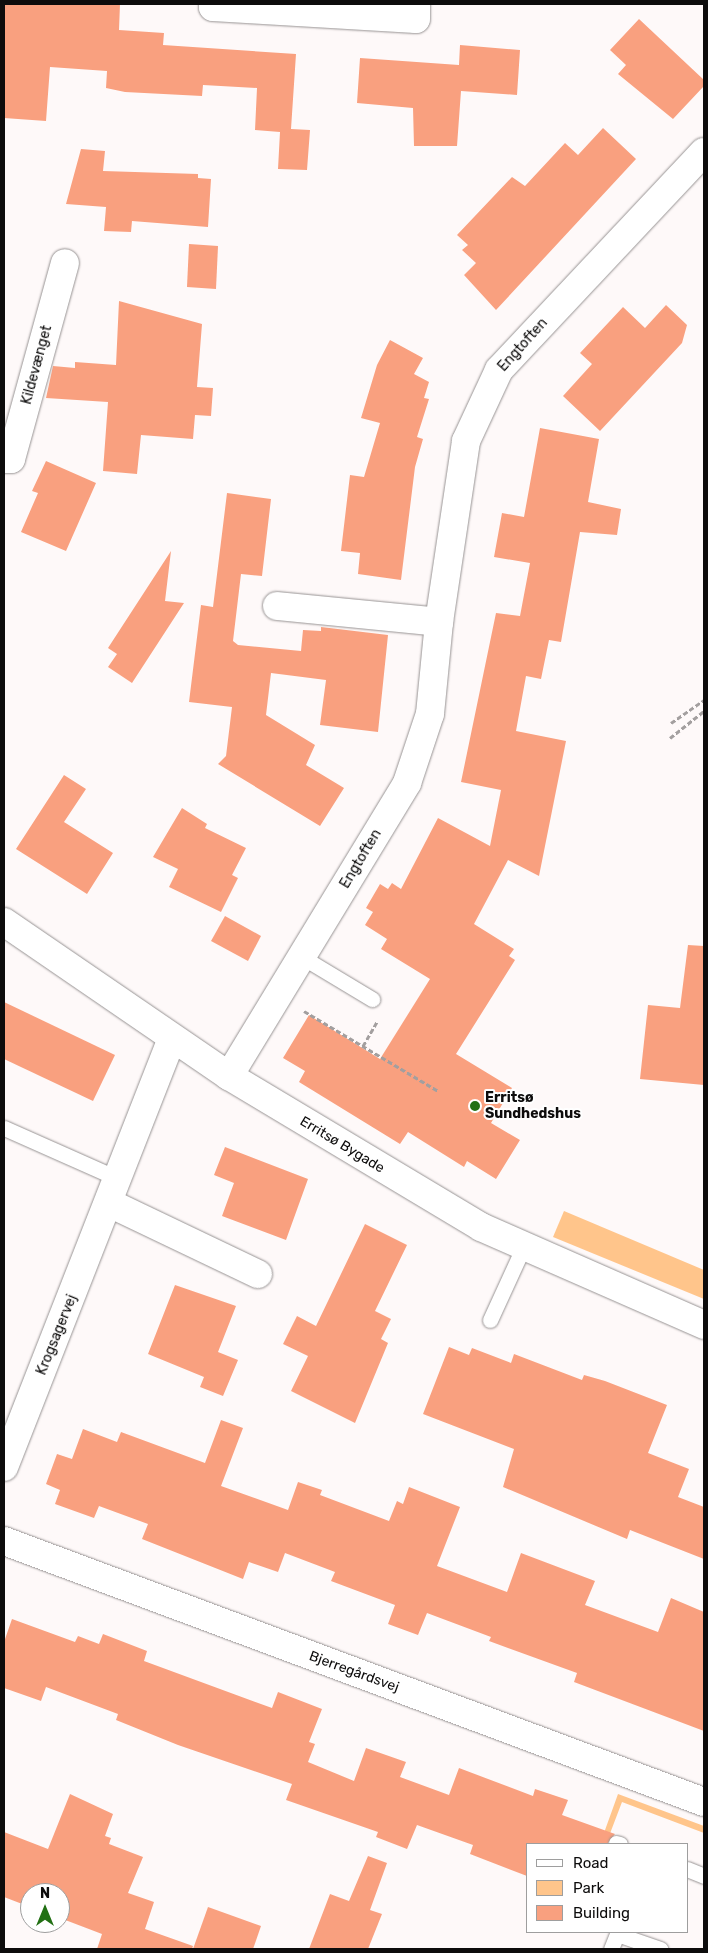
<!DOCTYPE html>
<html>
<head>
<meta charset="utf-8">
<style>
	body { margin:0 }
	#map { position:relative; width:708px; height:1953px; overflow:hidden; background:#fef9f9; font-family:Rubik,sans-serif }
	div>[style] { position:absolute }
	[style*='--x'] { left:calc(var(--x)*1px); top:calc(var(--y)*1px); width:calc(var(--w)*1px); rotate:calc(var(--a)*1deg) }
	.green>* { inset:0; background:#ffc58b }
	.building>* { inset:0; background:#f9a07f }
	.path>* { height:3px; margin-top:-1.5px; transform-origin:0; background:repeating-linear-gradient(90deg,#a39f9f 0 5px,transparent 0 7.5px) }
	.roads { filter:drop-shadow(0 0 1px #979393) drop-shadow(0 0 1px #979393) }
	.lane>* { height:15px; margin:-7.5px; padding:0 7.5px; transform-origin:7.5px; border-radius:7.5px; background:#fff }
	.street>* { height:28px; margin:-14px; padding:0 14px; transform-origin:14px; border-radius:14px; background:#fff }
	.dots>* { width:14px; height:14px; translate:-50% -50%; box-sizing:border-box; border:2px solid #fff; border-radius:50% }
	span { translate:-50% -50%; white-space:nowrap; text-align:center; line-height:1.15; -webkit-text-stroke:4px #fff; paint-order:stroke }
	.street-label { font-size:14px; color:#0d0c0c }
	.poi-label { font-size:14px; color:#0d0c0c; font-weight:700 }
	.left { translate:0 -50%; text-align:left }
	.frame { position:absolute; inset:0; border:5px solid #0d0c0c; pointer-events:none }
	.legend { position:absolute; left:526px; top:1843px; width:162px; height:90px; box-sizing:border-box; background:#fff; border:1px solid #9e9e9e; margin:0; padding:6px 9px; list-style:none; font-size:15px; color:#0d0c0c }
	.legend li { display:flex; align-items:center; gap:10px; height:25px }
	.legend b { width:25px; border:1px solid #9e9e9e }
	.north { position:absolute; left:20px; top:1883px; width:50px; height:50px; box-sizing:border-box; background:#fff; border:1px solid #9e9e9e; border-radius:50%; rotate:0deg; font-size:14px; font-weight:700; line-height:20px; text-align:center; color:#0d0c0c }
	.north::after { content:''; display:block; margin:auto; width:18px; height:22px; background:#227014; clip-path:polygon(50% 0,100% 100%,50% 72%,0 100%) }
</style>
</head>
<body>
<div id="map">
	<div class="green">
		<div style="clip-path:polygon(564px 1211px,704px 1270px,704px 1299px,553px 1237px)"></div>
		<div style="clip-path:polygon(618px 1794px,704px 1826px,704px 1833px,622px 1802px,606px 1844px,600px 1844px)"></div>
	</div>
	<div class="building">
		<div style="clip-path:polygon(4px 4px,120px 4px,119px 30px,164px 33px,163px 45px,296px 54px,291px 129px,310px 130px,307px 170px,278px 169px,280px 132px,255px 130px,257px 88px,203px 85px,202px 96px,125px 92px,106px 88px,107px 71px,50px 67px,46px 121px,4px 118px)"></div>
		<div style="clip-path:polygon(639px 19px,704px 80px,704px 86px,673px 119px,618px 74px,626px 65px,610px 50px)"></div>
		<div style="clip-path:polygon(460px 45px,520px 50px,517px 95px,461px 91px,457px 146px,414px 146px,413px 108px,357px 103px,360px 58px,459px 65px)"></div>
		<div style="clip-path:polygon(603px 128px,636px 159px,496px 310px,464px 275px,476px 263px,462px 250px,468px 245px,457px 235px,512px 177px,525px 186px,565px 143px,578px 155px)"></div>
		<div style="clip-path:polygon(81px 149px,105px 151px,103px 171px,198px 174px,198px 178px,211px 179px,208px 227px,132px 221px,131px 232px,104px 231px,106px 207px,66px 204px)"></div>
		<div style="clip-path:polygon(189px 244px,218px 246px,216px 289px,187px 287px)"></div>
		<div style="clip-path:polygon(119px 301px,202px 324px,197px 387px,213px 388px,211px 416px,195px 415px,193px 439px,141px 435px,137px 474px,103px 471px,108px 402px,46px 398px,53px 366px,75px 368px,75px 362px,116px 365px)"></div>
		<div style="clip-path:polygon(666px 305px,687px 325px,682px 343px,600px 431px,563px 396px,592px 364px,580px 353px,623px 307px,645px 328px)"></div>
		<div style="clip-path:polygon(390px 340px,423px 358px,414px 374px,429px 382px,424px 398px,429px 399px,417px 437px,423px 439px,415px 467px,401px 580px,358px 574px,360px 553px,341px 551px,350px 475px,364px 477px,380px 423px,361px 418px,377px 365px)"></div>
		<div style="clip-path:polygon(540px 428px,599px 439px,588px 502px,621px 509px,617px 535px,580px 532px,561px 642px,549px 640px,541px 679px,526px 676px,516px 731px,566px 741px,539px 876px,508px 860px,474px 924px,514px 949px,509px 956px,515px 960px,456px 1054px,512px 1088px,491px 1123px,520px 1140px,496px 1179px,467px 1161px,464px 1167px,408px 1132px,400px 1144px,299px 1082px,305px 1071px,283px 1058px,309px 1015px,380px 1059px,430px 979px,381px 949px,387px 939px,365px 925px,373px 912px,366px 908px,380px 884px,388px 889px,392px 883px,401px 889px,438px 818px,490px 846px,501px 790px,461px 782px,496px 613px,520px 616px,530px 563px,494px 557px,502px 513px,524px 517px)"></div>
		<div style="clip-path:polygon(46px 461px,96px 483px,66px 551px,21px 532px,38px 493px,32px 491px)"></div>
		<div style="clip-path:polygon(227px 493px,271px 499px,262px 576px,241px 574px,233px 641px,238px 645px,301px 651px,303px 630px,321px 631px,321px 627px,388px 635px,378px 732px,320px 725px,326px 680px,271px 673px,266px 715px,315px 745px,306px 765px,344px 788px,320px 826px,218px 764px,226px 756px,232px 707px,189px 702px,201px 605px,213px 607px)"></div>
		<div style="clip-path:polygon(171px 551px,165px 601px,184px 603px,132px 683px,108px 667px,117px 654px,108px 648px)"></div>
		<div style="clip-path:polygon(64px 775px,86px 789px,64px 822px,113px 853px,87px 894px,16px 849px)"></div>
		<div style="clip-path:polygon(182px 808px,207px 824px,205px 828px,246px 848px,232px 875px,238px 878px,221px 912px,169px 887px,178px 869px,153px 857px)"></div>
		<div style="clip-path:polygon(225px 916px,261px 936px,248px 961px,211px 941px)"></div>
		<div style="clip-path:polygon(688px 945px,704px 946px,704px 1085px,640px 1079px,648px 1005px,680px 1008px)"></div>
		<div style="clip-path:polygon(4px 1002px,115px 1055px,93px 1101px,4px 1059px)"></div>
		<div style="clip-path:polygon(225px 1147px,308px 1179px,286px 1240px,222px 1216px,234px 1183px,214px 1175px)"></div>
		<div style="clip-path:polygon(365px 1224px,407px 1245px,375px 1311px,391px 1319px,381px 1339px,388px 1343px,355px 1423px,291px 1391px,308px 1356px,283px 1344px,297px 1316px,316px 1326px)"></div>
		<div style="clip-path:polygon(175px 1285px,236px 1306px,218px 1352px,238px 1360px,223px 1396px,200px 1387px,204px 1377px,148px 1354px)"></div>
		<div style="clip-path:polygon(449px 1347px,469px 1355px,472px 1348px,511px 1363px,514px 1354px,582px 1380px,584px 1375px,605px 1381px,667px 1405px,648px 1453px,689px 1469px,678px 1497px,704px 1507px,704px 1559px,630px 1530px,627px 1539px,503px 1487px,514px 1449px,423px 1414px)"></div>
		<div style="clip-path:polygon(221px 1420px,243px 1428px,221px 1486px,288px 1510px,298px 1482px,322px 1490px,320px 1495px,389px 1521px,397px 1501px,403px 1504px,409px 1487px,460px 1507px,437px 1566px,507px 1592px,521px 1553px,595px 1581px,585px 1605px,658px 1632px,671px 1598px,704px 1612px,704px 1731px,574px 1682px,577px 1673px,489px 1641px,491px 1637px,427px 1613px,418px 1635px,388px 1624px,395px 1605px,331px 1581px,335px 1572px,285px 1553px,278px 1572px,249px 1562px,243px 1579px,142px 1539px,148px 1524px,99px 1506px,94px 1518px,55px 1504px,60px 1490px,46px 1484px,57px 1454px,72px 1459px,83px 1429px,117px 1442px,121px 1432px,205px 1463px)"></div>
		<div style="clip-path:polygon(12px 1619px,75px 1642px,78px 1636px,99px 1644px,103px 1634px,147px 1651px,144px 1661px,272px 1708px,278px 1692px,322px 1709px,309px 1742px,315px 1744px,308px 1762px,354px 1781px,366px 1748px,406px 1762px,400px 1777px,449px 1795px,459px 1768px,533px 1796px,535px 1789px,568px 1800px,562px 1815px,615px 1834px,607px 1844px,527px 1844px,527px 1876px,470px 1854px,473px 1845px,417px 1825px,407px 1849px,376px 1837px,378px 1832px,286px 1800px,292px 1784px,178px 1745px,116px 1720px,118px 1714px,46px 1687px,41px 1701px,4px 1688px,4px 1642px)"></div>
		<div style="clip-path:polygon(70px 1794px,113px 1814px,105px 1836px,111px 1838px,109px 1844px,143px 1857px,128px 1893px,154px 1902px,145px 1929px,193px 1946px,192px 1949px,97px 1949px,102px 1934px,60px 1918px,60px 1893px,30px 1893px,30px 1907px,4px 1897px,4px 1832px,48px 1849px)"></div>
		<div style="clip-path:polygon(368px 1856px,387px 1863px,370px 1910px,382px 1914px,368px 1949px,309px 1949px,330px 1894px,349px 1901px)"></div>
		<div style="clip-path:polygon(208px 1907px,261px 1926px,253px 1949px,193px 1949px)"></div>
	</div>
	<div class="path">
		<div style="--x:671;--y:723;--w:40;--a:-34.9"></div>
		<div style="--x:670;--y:738;--w:43;--a:-38.5"></div>
		<div style="--x:304;--y:1011;--w:156;--a:30.8"></div>
		<div style="--x:363;--y:1046;--w:28;--a:-60"></div>
	</div>
	<div class="roads">
		<div class="lane">
			<div style="--x:302;--y:957;--w:82;--a:31"></div>
			<div style="--x:4;--y:1128;--w:126;--a:23.9"></div>
			<div style="--x:490;--y:1320;--w:79;--a:-65.4"></div>
			<div style="--x:616;--y:1843;--w:4;--a:14"></div>
			<div style="--x:687;--y:1869;--w:18;--a:22"></div>
			<div style="--x:611;--y:1949;--w:16;--a:-68"></div>
			<div style="--x:617;--y:1934;--w:46;--a:19.2"></div>
		</div>
		<div class="street">
			<div style="--x:213;--y:4;--w:3;--a:90"></div>
			<div style="--x:213;--y:7;--w:203;--a:3.4"></div>
			<div style="--x:416;--y:19;--w:15;--a:-90"></div>
			<div style="--x:4;--y:459;--w:7;--a:0"></div>
			<div style="--x:11;--y:459;--w:203;--a:-74.6"></div>
			<div style="--x:277;--y:606;--w:163;--a:5.6"></div>
			<div style="--x:4;--y:922;--w:273;--a:34.4"></div>
			<div style="--x:229;--y:1076;--w:294;--a:30.9"></div>
			<div style="--x:481;--y:1227;--w:244;--a:23.7"></div>
			<div style="--x:229;--y:1076;--w:343;--a:-58.7"></div>
			<div style="--x:407;--y:783;--w:73;--a:-71.6"></div>
			<div style="--x:430;--y:714;--w:92;--a:-84.4"></div>
			<div style="--x:439;--y:622;--w:183;--a:-81.5"></div>
			<div style="--x:466;--y:441;--w:78;--a:-65.1"></div>
			<div style="--x:499;--y:370;--w:299;--a:-46.8"></div>
			<div style="--x:109;--y:1203;--w:165;--a:25.5"></div>
			<div style="--x:4;--y:1467;--w:460;--a:-68.6"></div>
			<div style="--x:4;--y:1541;--w:747;--a:20.45"></div>
		</div>
	</div>
	<div class="dots">
		<div style="left:475px;top:1106px;background:#227014"></div>
	</div>
	<div class="street-label">
		<span style="left:523px;top:345px;rotate:-48deg">Engtoften</span>
		<span style="left:37px;top:365px;rotate:-75deg">Kildevænget</span>
		<span style="left:361px;top:859px;rotate:-59deg">Engtoften</span>
		<span style="left:342px;top:1145px;rotate:31deg">Erritsø Bygade</span>
		<span style="left:57px;top:1335px;rotate:-68deg">Krogsagervej</span>
		<span style="left:354px;top:1672px;rotate:20deg">Bjerregårdsvej</span>
	</div>
	<div class="poi-label">
		<span class="left" style="left:485px;top:1106px">Erritsø<br>Sundhedshus</span>
	</div>
	<div class="frame"></div>
	<ul class="legend">
	<li><b style="height:6px;background:#fff"></b>Road</li>
	<li><b style="height:14px;background:#ffc58b"></b>Park</li>
	<li><b style="height:14px;background:#f9a07f"></b>Building</li>
	</ul>
	<div class="north">N</div>
</div>
</body>
</html>
